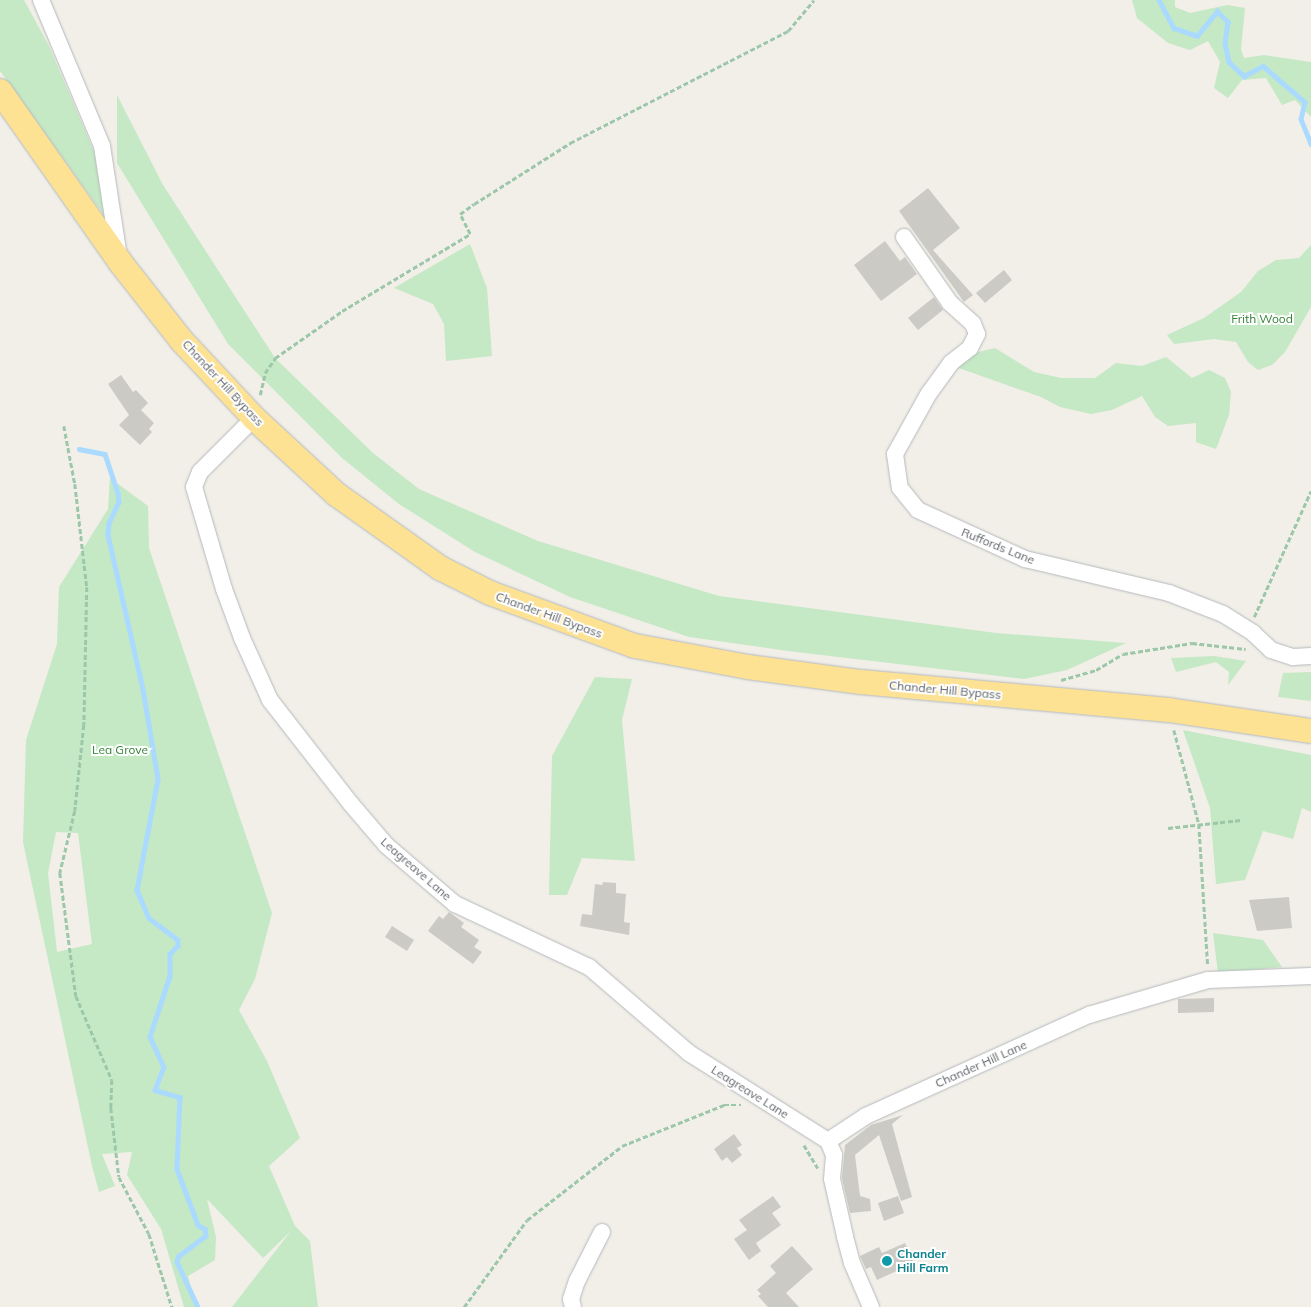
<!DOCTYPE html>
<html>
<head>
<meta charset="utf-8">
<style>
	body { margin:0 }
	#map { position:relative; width:1311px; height:1307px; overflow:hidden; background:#f1efe8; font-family:Mulish,sans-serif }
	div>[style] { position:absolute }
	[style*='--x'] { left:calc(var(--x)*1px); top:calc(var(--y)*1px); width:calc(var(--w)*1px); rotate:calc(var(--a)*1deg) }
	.green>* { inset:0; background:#c5e8c5 }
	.stream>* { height:4.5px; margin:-2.25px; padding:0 2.25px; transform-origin:2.25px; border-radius:2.25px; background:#aadaff }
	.building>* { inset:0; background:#cccac5 }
	.path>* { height:2.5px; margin-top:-1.25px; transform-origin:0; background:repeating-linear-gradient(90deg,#9cc7a9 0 5px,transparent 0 7.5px) }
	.roads { filter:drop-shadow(0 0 1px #b5b8bc) drop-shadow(0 0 1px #b5b8bc) }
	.minor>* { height:16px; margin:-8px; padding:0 8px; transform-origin:8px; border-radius:8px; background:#fff }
	.highway>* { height:24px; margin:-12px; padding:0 12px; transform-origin:12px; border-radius:12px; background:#fde293 }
	.dots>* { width:14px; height:14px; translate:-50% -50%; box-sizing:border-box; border:2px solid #fff; border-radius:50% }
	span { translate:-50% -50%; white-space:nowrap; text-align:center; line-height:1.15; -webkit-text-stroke:4px #fff; paint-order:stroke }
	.park-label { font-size:12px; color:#348238 }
	.street-label { font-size:12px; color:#5f6368 }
	.culture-label { font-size:12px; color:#0d838f; font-weight:700 }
	.left { translate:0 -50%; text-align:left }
</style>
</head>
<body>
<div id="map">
	<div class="green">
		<div style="clip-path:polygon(0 0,24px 0,49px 46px,95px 154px,104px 215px,0 71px)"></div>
		<div style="clip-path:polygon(1132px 0,1175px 0,1175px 7px,1190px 13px,1227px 5px,1245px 8px,1241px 49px,1244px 58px,1264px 55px,1311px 62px,1311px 117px,1295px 100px,1282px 105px,1266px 78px,1242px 80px,1228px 98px,1214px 88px,1220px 62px,1208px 41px,1190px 50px,1168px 43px,1137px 18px)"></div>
		<div style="clip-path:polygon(117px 95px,163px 185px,275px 358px,373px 453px,419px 489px,538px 541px,719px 596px,996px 633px,1126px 643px,1067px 670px,1024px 679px,788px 651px,689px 637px,570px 597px,475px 552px,399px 504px,342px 458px,228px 344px,117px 163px)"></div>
		<div style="clip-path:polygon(470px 244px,487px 288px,492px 356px,446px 361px,444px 324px,433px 304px,394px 288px)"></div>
		<div style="clip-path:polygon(1311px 245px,1311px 307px,1285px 352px,1272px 365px,1258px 370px,1248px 362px,1236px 342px,1214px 339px,1174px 344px,1167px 335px,1204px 318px,1241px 292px,1258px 271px,1276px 260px,1299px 258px)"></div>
		<div style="clip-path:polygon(995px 348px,1034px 372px,1061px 378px,1095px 378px,1116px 363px,1142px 366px,1166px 357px,1192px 378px,1209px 370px,1225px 378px,1231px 392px,1229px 415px,1216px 449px,1196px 442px,1196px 423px,1168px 426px,1155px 417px,1142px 396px,1112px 410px,1091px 414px,1060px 407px,1041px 397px,956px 367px,970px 354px)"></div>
		<div style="clip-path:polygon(evenodd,110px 478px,148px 506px,149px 548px,272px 913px,255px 979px,239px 1010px,267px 1061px,300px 1138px,269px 1166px,295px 1226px,310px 1241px,318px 1307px,232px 1307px,291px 1231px,263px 1258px,207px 1199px,216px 1237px,215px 1260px,188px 1276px,196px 1307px,184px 1307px,161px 1229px,127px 1175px,132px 1152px,102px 1154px,115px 1186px,99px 1192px,92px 1166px,23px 842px,26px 740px,57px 644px,59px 587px,108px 509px,110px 478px,56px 832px,78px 833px,92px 944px,57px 952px,48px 873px,56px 832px)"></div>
		<div style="clip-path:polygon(1214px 656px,1246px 661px,1228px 685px,1229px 672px,1216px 662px,1176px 672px,1171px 658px)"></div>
		<div style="clip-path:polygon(1311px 672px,1311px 701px,1278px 697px,1283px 673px)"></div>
		<div style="clip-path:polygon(595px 677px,632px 679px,622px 720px,635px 861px,582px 858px,567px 895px,549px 895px,552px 756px)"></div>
		<div style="clip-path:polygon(1183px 730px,1311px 755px,1311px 812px,1302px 808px,1293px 839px,1263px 831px,1245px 880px,1216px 884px,1210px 808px)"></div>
		<div style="clip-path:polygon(1213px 933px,1263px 940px,1282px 967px,1218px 973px)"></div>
	</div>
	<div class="stream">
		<div style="--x:1159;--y:0;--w:32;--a:62"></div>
		<div style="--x:1174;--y:28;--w:24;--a:19"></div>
		<div style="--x:1197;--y:36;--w:32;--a:-51"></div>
		<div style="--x:1217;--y:11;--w:16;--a:45"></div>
		<div style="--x:1228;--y:22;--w:21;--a:98"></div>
		<div style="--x:1225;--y:43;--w:19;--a:78"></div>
		<div style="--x:1229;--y:62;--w:21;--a:43"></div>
		<div style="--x:1244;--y:76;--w:21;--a:-28"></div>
		<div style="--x:1263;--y:66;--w:55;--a:40.6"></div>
		<div style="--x:1305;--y:102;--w:17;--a:103"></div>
		<div style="--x:1301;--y:119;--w:27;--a:68"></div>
		<div style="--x:79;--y:449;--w:26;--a:11"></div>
		<div style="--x:105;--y:454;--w:41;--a:71.6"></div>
		<div style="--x:118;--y:493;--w:9;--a:84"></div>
		<div style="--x:119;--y:502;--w:23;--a:115"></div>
		<div style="--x:109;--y:523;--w:12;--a:95"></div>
		<div style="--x:108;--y:535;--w:158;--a:77.2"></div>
		<div style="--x:143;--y:689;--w:91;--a:80.5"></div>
		<div style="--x:158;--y:779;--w:113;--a:100.7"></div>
		<div style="--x:137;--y:890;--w:30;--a:67"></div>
		<div style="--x:149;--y:918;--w:36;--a:37"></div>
		<div style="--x:178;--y:940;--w:6;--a:90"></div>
		<div style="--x:178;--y:946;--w:11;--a:135"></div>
		<div style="--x:170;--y:954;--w:22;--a:90"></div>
		<div style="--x:170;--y:976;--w:64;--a:108.2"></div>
		<div style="--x:150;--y:1037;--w:33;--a:65"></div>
		<div style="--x:164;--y:1067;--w:25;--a:111"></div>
		<div style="--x:155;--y:1090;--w:26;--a:16"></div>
		<div style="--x:180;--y:1097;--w:72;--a:92.4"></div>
		<div style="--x:177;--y:1169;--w:60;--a:69.4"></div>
		<div style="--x:198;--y:1225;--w:8;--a:30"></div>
		<div style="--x:205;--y:1229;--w:7;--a:82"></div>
		<div style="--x:206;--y:1236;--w:34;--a:143"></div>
		<div style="--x:179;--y:1256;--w:6;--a:108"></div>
		<div style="--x:177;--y:1262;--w:50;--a:65"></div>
	</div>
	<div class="building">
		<div style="clip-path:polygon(928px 188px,960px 228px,933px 250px,973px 295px,964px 302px,899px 211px)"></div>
		<div style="clip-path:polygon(885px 241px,900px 261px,905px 257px,917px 274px,881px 301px,854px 265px)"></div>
		<div style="clip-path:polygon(1004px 270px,1012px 280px,985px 303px,976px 293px)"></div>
		<div style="clip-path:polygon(934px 297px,943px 310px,918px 330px,908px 318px)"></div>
		<div style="clip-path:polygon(121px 375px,133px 392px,136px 390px,148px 403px,141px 410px,154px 423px,149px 429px,152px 432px,140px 445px,119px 425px,129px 415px,108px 384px)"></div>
		<div style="clip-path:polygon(603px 882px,616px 883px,616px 893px,626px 894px,624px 922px,630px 923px,629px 935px,580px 926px,582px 914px,592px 915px,595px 884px,602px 885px)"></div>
		<div style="clip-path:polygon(1289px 897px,1292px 928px,1257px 931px,1249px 900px)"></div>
		<div style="clip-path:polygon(449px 912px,464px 923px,461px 927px,479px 940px,474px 947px,482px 952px,473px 964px,428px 931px,439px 916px,443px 919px)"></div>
		<div style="clip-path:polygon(392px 926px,414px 940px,407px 951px,385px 937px)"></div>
		<div style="clip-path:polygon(1214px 998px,1214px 1012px,1178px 1013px,1178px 999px)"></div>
		<div style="clip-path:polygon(903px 1115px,892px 1124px,912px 1197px,901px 1201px,879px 1135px,855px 1155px,860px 1196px,870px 1199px,871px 1211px,850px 1213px,842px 1178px,845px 1145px,871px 1125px)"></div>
		<div style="clip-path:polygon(734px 1134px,742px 1145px,737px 1148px,742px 1155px,732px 1163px,727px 1157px,722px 1161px,714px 1149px)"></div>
		<div style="clip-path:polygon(773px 1196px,781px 1207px,772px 1213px,781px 1225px,756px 1243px,761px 1251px,749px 1260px,734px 1239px,747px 1230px,739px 1220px)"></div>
		<div style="clip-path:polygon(898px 1196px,904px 1213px,884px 1221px,878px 1203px)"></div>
		<div style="clip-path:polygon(905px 1243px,914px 1263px,877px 1280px,871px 1267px,866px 1269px,860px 1256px,879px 1247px,882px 1253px)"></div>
		<div style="clip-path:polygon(792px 1246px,813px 1269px,786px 1293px,799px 1307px,768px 1307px,758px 1296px,761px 1294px,757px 1290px,776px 1273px,770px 1266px)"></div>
	</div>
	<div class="path">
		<div style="--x:260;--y:395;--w:23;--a:-77"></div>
		<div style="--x:265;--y:373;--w:18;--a:-56"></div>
		<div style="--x:275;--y:358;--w:82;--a:-35"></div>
		<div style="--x:342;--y:311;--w:149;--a:-31"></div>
		<div style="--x:470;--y:234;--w:22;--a:-117"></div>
		<div style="--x:460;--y:214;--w:17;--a:-36"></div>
		<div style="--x:474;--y:204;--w:114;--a:-32.4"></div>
		<div style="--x:570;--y:143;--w:245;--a:-27.2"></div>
		<div style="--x:788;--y:31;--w:40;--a:-50"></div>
		<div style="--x:64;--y:426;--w:59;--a:79.3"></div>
		<div style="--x:75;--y:484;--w:104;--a:83.4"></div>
		<div style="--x:87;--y:587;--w:138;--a:91.2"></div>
		<div style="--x:84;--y:725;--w:86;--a:96"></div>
		<div style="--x:75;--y:811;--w:64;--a:103.6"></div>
		<div style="--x:60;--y:873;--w:124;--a:82.6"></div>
		<div style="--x:76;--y:996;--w:91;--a:66.8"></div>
		<div style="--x:112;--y:1080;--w:28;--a:92"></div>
		<div style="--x:111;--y:1108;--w:69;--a:83.4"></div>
		<div style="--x:119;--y:1177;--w:64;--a:62.2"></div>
		<div style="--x:149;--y:1234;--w:77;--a:72.5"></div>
		<div style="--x:1254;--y:617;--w:138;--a:-65.7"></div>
		<div style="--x:1061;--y:680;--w:36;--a:-16"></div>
		<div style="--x:1096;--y:670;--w:31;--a:-31"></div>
		<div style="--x:1123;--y:654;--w:70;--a:-9.1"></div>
		<div style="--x:1192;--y:643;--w:54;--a:6.3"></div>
		<div style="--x:1174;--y:730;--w:97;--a:75.1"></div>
		<div style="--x:1199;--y:824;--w:142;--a:86.4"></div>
		<div style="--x:1168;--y:828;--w:73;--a:-6.3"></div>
		<div style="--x:804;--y:1145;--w:27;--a:59"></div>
		<div style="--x:464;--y:1307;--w:107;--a:-54.1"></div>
		<div style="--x:527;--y:1220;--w:120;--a:-37.9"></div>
		<div style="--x:622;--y:1146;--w:110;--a:-21.9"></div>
		<div style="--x:724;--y:1105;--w:17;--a:0"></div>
	</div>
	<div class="roads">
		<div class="minor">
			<div style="--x:41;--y:0;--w:158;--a:67.3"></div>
			<div style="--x:102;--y:146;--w:112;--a:81.3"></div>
			<div style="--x:904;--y:237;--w:80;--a:55.1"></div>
			<div style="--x:950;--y:303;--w:31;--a:42"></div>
			<div style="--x:973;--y:324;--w:11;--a:68"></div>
			<div style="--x:977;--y:334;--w:16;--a:117"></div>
			<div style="--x:970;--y:348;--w:24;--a:142"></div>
			<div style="--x:951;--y:363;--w:37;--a:126"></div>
			<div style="--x:929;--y:393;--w:70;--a:119.1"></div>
			<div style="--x:895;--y:454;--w:34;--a:82"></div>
			<div style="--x:900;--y:488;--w:28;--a:51"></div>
			<div style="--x:918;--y:510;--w:118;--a:24.6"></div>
			<div style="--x:1025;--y:559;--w:148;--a:13.3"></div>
			<div style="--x:1169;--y:593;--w:58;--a:21.3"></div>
			<div style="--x:1223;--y:614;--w:36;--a:32"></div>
			<div style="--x:1253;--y:633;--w:25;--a:43"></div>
			<div style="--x:1271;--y:650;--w:23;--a:18"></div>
			<div style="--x:1293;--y:657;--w:18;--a:-3"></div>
			<div style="--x:254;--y:418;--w:76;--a:135"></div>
			<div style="--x:200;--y:472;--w:16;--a:112"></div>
			<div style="--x:194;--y:487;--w:106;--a:73.6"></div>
			<div style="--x:224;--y:589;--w:52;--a:69.8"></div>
			<div style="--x:242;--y:638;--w:68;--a:65.7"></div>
			<div style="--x:270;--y:700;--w:132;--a:52.1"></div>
			<div style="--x:351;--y:804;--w:54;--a:49.5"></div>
			<div style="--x:386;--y:845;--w:91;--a:40.5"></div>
			<div style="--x:455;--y:904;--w:148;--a:25.2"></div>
			<div style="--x:589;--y:967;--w:132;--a:40.7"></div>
			<div style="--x:689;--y:1053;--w:165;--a:32.3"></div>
			<div style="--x:573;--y:1307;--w:8;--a:-104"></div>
			<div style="--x:571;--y:1299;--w:19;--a:-72"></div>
			<div style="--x:577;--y:1281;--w:55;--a:-63"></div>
			<div style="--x:871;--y:1307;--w:48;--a:-113.4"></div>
			<div style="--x:852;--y:1263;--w:28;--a:-105"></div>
			<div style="--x:845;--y:1236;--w:58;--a:-102.8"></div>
			<div style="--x:832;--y:1179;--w:24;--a:-85"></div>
			<div style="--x:834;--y:1155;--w:15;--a:-113"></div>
			<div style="--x:828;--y:1141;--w:45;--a:-33.3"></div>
			<div style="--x:866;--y:1116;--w:245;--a:-24.4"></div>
			<div style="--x:1089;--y:1015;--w:124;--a:-16.4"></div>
			<div style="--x:1208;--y:980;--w:103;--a:-2.2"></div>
		</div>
		<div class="highway">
			<div style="--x:0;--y:91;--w:209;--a:54.9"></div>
			<div style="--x:120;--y:262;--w:100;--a:51.9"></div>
			<div style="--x:182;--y:341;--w:105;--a:46.9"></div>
			<div style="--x:254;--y:418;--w:112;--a:42.8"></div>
			<div style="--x:336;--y:494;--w:128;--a:35.4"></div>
			<div style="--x:440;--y:568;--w:56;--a:26.6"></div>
			<div style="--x:490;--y:593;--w:154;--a:20.1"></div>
			<div style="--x:635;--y:646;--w:115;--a:10.5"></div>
			<div style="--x:748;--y:667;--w:114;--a:7.6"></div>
			<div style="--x:861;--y:682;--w:309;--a:5.2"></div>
			<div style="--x:1169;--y:710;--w:144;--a:8.4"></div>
		</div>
	</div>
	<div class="dots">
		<div style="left:887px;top:1261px;background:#0f9aa8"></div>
	</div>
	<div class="park-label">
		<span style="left:1262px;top:319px">Frith Wood</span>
		<span style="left:120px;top:750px">Lea Grove</span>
	</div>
	<div class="street-label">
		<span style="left:223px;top:383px;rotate:47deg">Chander Hill Bypass</span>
		<span style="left:998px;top:546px;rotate:22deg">Ruffords Lane</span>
		<span style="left:549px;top:615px;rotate:20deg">Chander Hill Bypass</span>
		<span style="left:945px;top:690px;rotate:5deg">Chander Hill Bypass</span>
		<span style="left:416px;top:869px;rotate:41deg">Leagreave Lane</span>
		<span style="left:981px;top:1064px;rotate:-24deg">Chander Hill Lane</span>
		<span style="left:750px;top:1092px;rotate:32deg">Leagreave Lane</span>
	</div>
	<div class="culture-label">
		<span class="left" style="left:897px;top:1261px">Chander<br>Hill Farm</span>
	</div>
</div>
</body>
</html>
